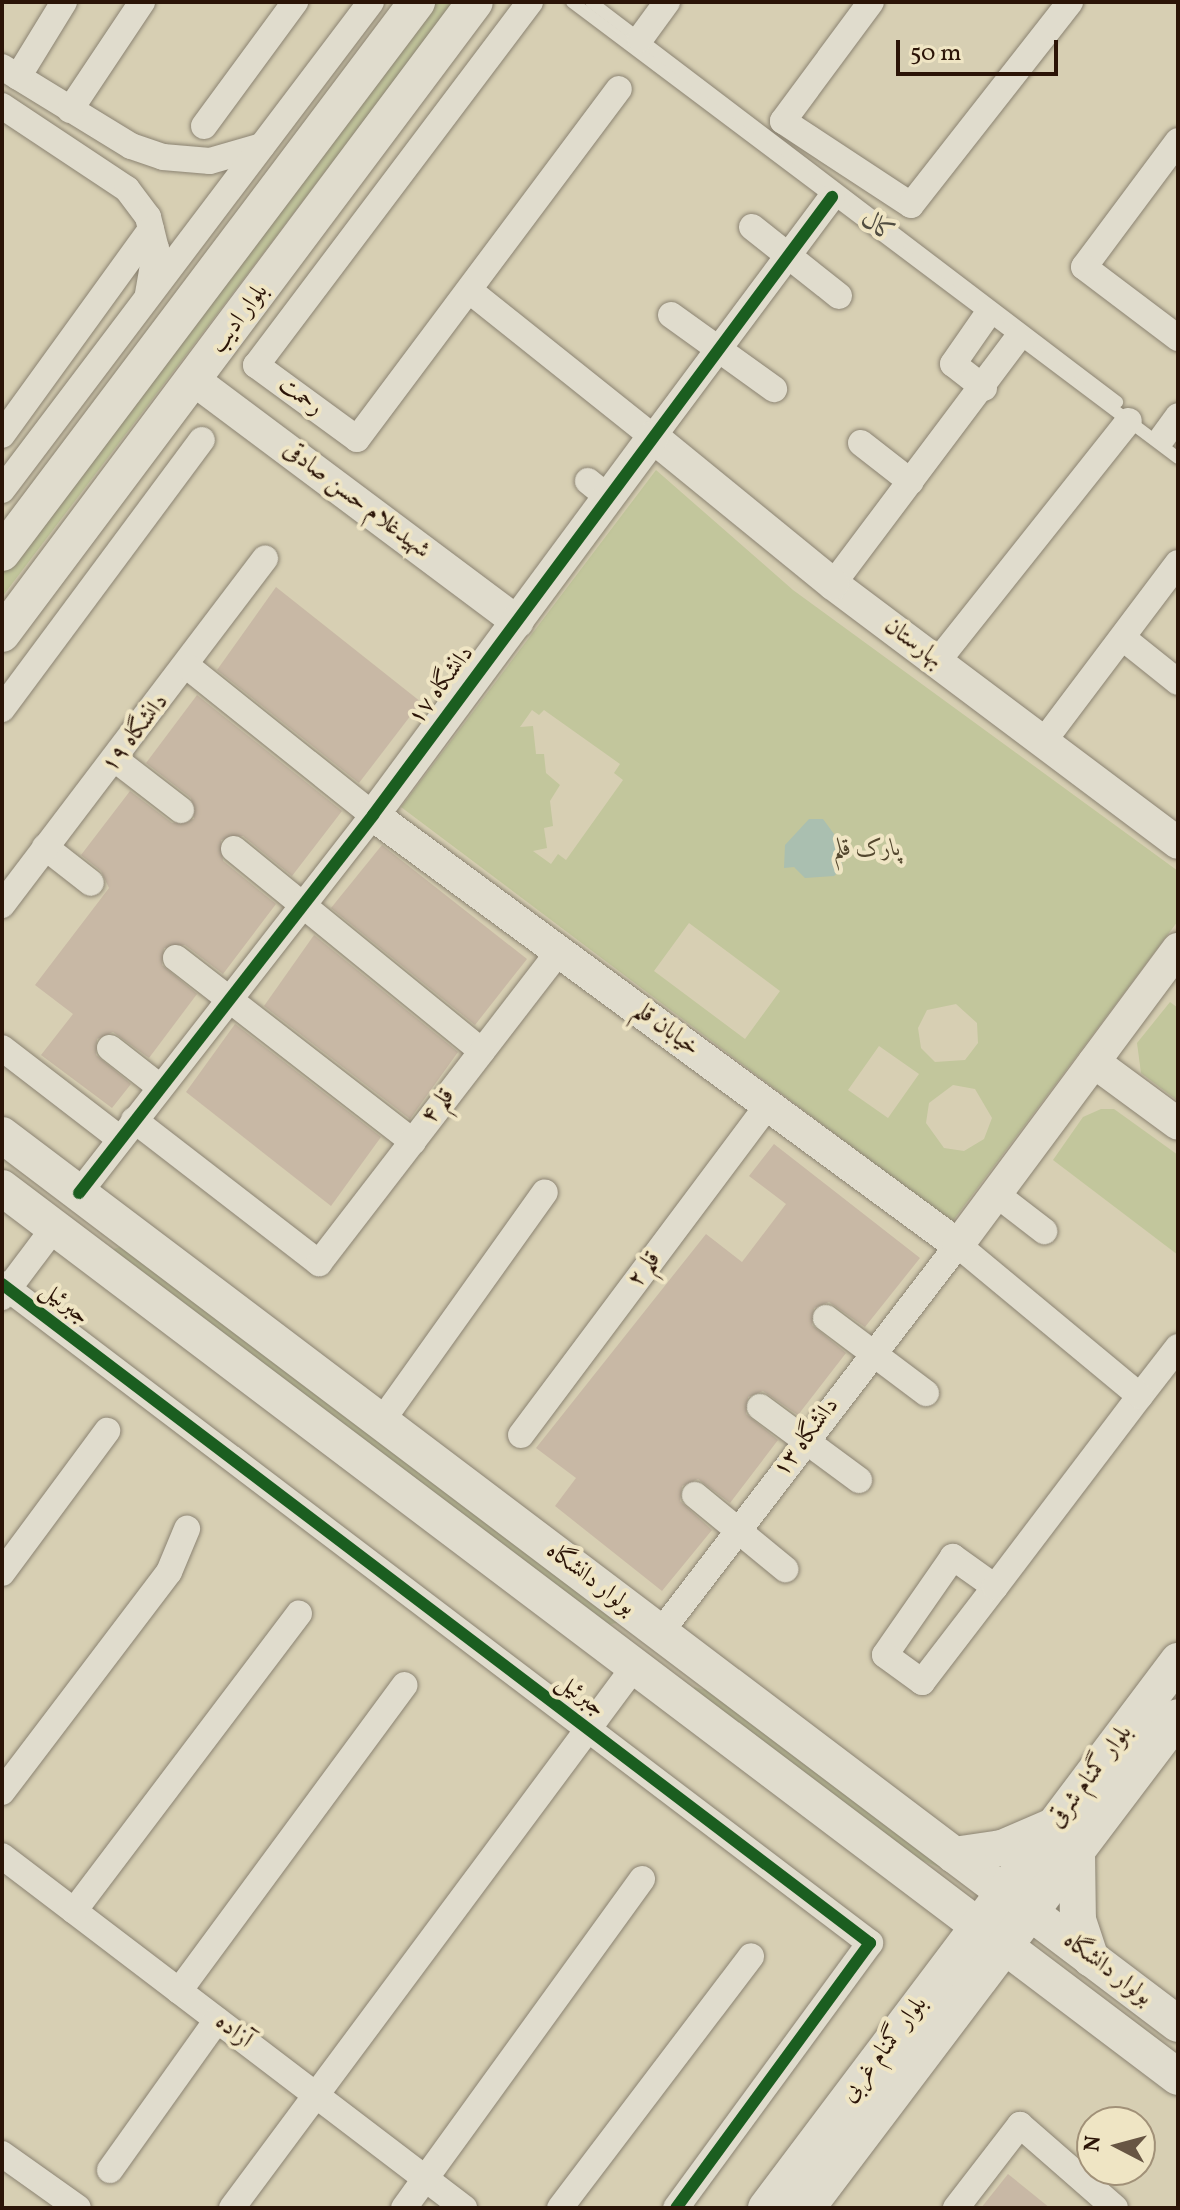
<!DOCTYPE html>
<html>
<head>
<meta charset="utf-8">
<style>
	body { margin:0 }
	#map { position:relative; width:1180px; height:2210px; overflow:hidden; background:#d7cfb3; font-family:Vollkorn,Amiri,serif }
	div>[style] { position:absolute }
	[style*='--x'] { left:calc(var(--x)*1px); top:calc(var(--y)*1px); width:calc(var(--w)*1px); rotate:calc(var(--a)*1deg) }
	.green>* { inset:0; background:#c2c69c }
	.water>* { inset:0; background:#aabfb0 }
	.building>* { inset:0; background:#c8b8a5 }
	.roads { filter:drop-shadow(0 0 2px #8b8372) drop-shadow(0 0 2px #8b8372) }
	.service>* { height:12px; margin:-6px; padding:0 6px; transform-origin:6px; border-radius:6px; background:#e0dccd }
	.minor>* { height:26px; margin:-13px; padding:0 13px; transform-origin:13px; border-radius:13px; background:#e0dccd }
	.tertiary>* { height:32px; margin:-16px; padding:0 16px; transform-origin:16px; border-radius:16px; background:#e0dccd }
	.secondary>* { height:36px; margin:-18px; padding:0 18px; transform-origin:18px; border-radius:18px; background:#e0dccd }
	.cycleway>* { height:12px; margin:-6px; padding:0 6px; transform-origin:6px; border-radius:6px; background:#1b5e20 }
	span { translate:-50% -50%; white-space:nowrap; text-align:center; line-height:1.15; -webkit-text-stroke:8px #efe5c4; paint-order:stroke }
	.street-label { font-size:24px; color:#2b1407 }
	.park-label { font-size:24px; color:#53472e; font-style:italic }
	.water-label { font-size:26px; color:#514d41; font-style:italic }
	.frame { position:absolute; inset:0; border:4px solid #2b1407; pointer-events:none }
	.north { position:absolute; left:1076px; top:2106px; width:80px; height:80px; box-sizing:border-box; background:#efe5c4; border:2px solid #a19178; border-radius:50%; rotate:276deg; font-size:22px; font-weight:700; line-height:32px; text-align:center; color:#2b1407 }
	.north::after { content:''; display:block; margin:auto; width:28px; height:36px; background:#675543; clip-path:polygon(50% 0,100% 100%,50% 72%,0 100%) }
	.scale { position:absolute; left:896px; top:40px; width:162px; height:36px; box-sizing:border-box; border:4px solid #2b1407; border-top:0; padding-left:10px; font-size:24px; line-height:28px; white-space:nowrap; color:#2b1407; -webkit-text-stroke:6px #efe5c4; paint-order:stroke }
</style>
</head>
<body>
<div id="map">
	<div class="green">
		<div style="clip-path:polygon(433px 2px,454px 2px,2px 597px,2px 571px)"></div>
		<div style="clip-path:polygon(evenodd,656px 470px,793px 590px,1178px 871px,1178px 921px,952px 1222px,401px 807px,656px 470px,532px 710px,539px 715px,544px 710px,620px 764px,614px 773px,623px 780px,566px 860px,558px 854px,551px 864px,533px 851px,547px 848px,544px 828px,553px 826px,550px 801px,560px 785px,546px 773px,544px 754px,536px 754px,533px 726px,520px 727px,532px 710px,656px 470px,689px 923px,780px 991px,745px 1039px,654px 971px,689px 923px,656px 470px,956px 1004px,977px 1023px,978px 1043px,965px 1060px,935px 1062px,921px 1048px,918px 1028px,927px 1010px,956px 1004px,656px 470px,879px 1046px,919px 1074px,888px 1118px,848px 1090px,879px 1046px,656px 470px,953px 1085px,975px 1089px,992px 1118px,984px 1139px,964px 1151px,944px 1148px,926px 1123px,929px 1103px,953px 1085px)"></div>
		<div style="clip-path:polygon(1170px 1002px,1178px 1008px,1178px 1101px,1141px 1073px,1137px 1043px)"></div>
		<div style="clip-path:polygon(1101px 1109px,1114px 1109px,1178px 1155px,1178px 1255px,1053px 1160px,1083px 1117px)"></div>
		<div style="clip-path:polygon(122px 1246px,619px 1622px,605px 1626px,109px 1251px)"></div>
		<div style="clip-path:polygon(694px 1687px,713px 1692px,942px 1868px,886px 1847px,694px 1700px)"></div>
	</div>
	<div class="water">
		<div style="clip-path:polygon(809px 819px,823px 819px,837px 838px,843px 868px,834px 876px,805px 878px,794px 867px,784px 868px,785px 845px)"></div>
	</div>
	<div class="building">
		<div style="clip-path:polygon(276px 587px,421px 702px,359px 783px,217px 670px)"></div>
		<div style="clip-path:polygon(197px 695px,342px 811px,292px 876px,243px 836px,221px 840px,223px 861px,276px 904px,223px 974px,185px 945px,164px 948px,162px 965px,197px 994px,149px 1058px,113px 1032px,97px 1039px,96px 1055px,131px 1084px,112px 1108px,41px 1055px,73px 1014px,35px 985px,109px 888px,101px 871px,81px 855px,130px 791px,172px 823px,194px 819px,191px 798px,146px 763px)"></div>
		<div style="clip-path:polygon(382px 845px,527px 959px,475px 1025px,331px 908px)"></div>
		<div style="clip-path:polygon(314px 935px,458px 1052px,410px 1119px,264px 1006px)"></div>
		<div style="clip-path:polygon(235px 1024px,381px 1137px,331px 1206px,186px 1092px)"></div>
		<div style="clip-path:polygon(774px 1144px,920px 1258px,865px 1327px,829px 1302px,814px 1308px,812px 1325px,846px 1353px,798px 1415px,763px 1391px,748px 1397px,746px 1414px,778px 1440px,730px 1503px,698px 1479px,682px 1486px,680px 1501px,712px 1530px,662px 1591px,555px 1506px,576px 1478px,536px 1448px,706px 1234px,742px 1262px,786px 1204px,749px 1176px)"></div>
		<div style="clip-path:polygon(1008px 2174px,1050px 2208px,981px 2208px)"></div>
	</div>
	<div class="roads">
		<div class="service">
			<div style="--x:572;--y:2;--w:758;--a:36.96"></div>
			<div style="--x:591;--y:2;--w:661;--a:37.25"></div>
		</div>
		<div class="minor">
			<div style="--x:530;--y:2;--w:455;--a:127"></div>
			<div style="--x:256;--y:365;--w:125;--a:36.2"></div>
			<div style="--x:357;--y:439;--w:437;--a:-53.2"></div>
			<div style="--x:871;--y:2;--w:148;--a:126.5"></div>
			<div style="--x:783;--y:121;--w:153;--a:33.3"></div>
			<div style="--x:911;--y:205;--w:258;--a:-51.9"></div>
			<div style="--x:640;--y:39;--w:46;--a:-53.9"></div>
			<div style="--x:2;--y:67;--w:151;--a:31.5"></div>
			<div style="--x:131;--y:146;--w:34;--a:19"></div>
			<div style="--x:163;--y:157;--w:47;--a:4.9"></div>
			<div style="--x:210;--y:161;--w:54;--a:-16.1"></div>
			<div style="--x:18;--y:77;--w:88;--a:-58.5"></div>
			<div style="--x:2;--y:106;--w:150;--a:33.6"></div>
			<div style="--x:127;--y:189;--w:35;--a:53"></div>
			<div style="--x:148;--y:217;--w:32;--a:76"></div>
			<div style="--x:156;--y:248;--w:47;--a:99.9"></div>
			<div style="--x:70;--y:110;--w:130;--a:-56.3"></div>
			<div style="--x:204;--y:126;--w:154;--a:-53.7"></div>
			<div style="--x:1178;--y:141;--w:157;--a:126.7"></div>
			<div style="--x:1084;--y:267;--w:118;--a:37.1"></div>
			<div style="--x:752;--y:227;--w:111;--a:38.4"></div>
			<div style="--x:470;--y:291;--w:234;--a:38.6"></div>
			<div style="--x:653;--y:437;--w:299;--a:-53.3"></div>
			<div style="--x:671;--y:315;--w:127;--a:35.7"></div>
			<div style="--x:984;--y:388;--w:39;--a:-142"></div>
			<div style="--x:953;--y:364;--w:60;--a:-55.2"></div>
			<div style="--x:2;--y:435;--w:254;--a:-54.1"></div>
			<div style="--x:1163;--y:437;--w:26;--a:-54"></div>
			<div style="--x:861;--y:443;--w:63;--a:38"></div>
			<div style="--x:588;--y:481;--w:28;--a:39"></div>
			<div style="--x:2;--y:490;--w:612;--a:-52.91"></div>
			<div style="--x:833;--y:584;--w:308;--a:-53.1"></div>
			<div style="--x:1123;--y:638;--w:70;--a:38.7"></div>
			<div style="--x:937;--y:662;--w:308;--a:-51.5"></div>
			<div style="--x:2;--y:709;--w:335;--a:-53.4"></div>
			<div style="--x:1043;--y:742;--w:224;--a:-53"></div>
			<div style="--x:116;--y:760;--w:82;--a:37.6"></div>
			<div style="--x:45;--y:847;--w:58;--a:38"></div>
			<div style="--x:234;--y:849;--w:320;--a:39.2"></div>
			<div style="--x:2;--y:905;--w:435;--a:-52.8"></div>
			<div style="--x:176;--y:958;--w:300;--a:37.8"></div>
			<div style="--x:2;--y:1048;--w:149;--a:37.6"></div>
			<div style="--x:110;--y:1048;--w:63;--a:38"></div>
			<div style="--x:134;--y:1120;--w:234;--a:37.7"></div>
			<div style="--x:319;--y:1263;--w:394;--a:-52.4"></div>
			<div style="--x:79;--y:1193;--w:479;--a:-52.1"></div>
			<div style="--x:373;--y:815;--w:237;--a:-141.3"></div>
			<div style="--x:996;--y:1194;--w:61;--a:37.6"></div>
			<div style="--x:2;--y:1284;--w:1090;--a:37.21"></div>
			<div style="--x:870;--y:1943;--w:328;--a:126.2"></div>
			<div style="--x:2;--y:1297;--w:86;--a:-53"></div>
			<div style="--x:826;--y:1318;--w:125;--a:36.9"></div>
			<div style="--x:760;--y:1407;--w:123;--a:36.4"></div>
			<div style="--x:381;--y:1422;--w:282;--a:-54.5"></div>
			<div style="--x:521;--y:1435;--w:412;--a:-53.2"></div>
			<div style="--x:695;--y:1495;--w:117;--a:39.4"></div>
			<div style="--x:2;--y:1573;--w:177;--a:-53.5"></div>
			<div style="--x:995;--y:1587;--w:52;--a:-144.5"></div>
			<div style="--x:953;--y:1557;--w:119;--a:124.8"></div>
			<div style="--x:885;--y:1655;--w:46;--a:36.1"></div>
			<div style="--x:922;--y:1682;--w:120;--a:-52.5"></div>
			<div style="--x:995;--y:1587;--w:240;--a:-52.8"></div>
			<div style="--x:1140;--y:1396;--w:62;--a:-52.2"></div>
			<div style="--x:660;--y:1633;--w:489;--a:-52.5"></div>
			<div style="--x:958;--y:1245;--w:236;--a:39.7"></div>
			<div style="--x:2;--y:1792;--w:276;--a:-52.8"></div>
			<div style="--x:169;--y:1572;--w:47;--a:-67.3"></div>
			<div style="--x:2;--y:1856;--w:581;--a:37.3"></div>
			<div style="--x:74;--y:1911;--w:373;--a:-52.9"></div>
			<div style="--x:179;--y:1991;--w:380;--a:-53.6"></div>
			<div style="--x:2;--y:2154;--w:93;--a:35.4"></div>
			<div style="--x:110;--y:2170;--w:184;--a:-54.5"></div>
			<div style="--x:232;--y:2208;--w:675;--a:-53.37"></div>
			<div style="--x:404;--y:2208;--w:406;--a:-54.1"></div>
			<div style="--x:560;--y:2208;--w:316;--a:-52.8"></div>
			<div style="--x:956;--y:2208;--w:105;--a:-52.4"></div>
			<div style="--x:1020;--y:2125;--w:126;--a:41.1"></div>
		</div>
		<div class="tertiary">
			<div style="--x:194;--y:380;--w:404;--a:36.8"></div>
			<div style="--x:1178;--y:843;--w:431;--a:-143.1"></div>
			<div style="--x:833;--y:584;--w:232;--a:-140.8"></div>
			<div style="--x:653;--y:437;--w:470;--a:126.5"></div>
			<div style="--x:373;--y:815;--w:726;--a:36.32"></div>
			<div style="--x:958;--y:1245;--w:369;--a:-53.4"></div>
			<div style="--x:1094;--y:1062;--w:104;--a:36.4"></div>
		</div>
		<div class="secondary">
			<div style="--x:2;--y:553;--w:690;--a:-53.01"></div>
			<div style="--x:2;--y:634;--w:789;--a:-53.19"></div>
			<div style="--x:2;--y:1135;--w:1474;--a:37.09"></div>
			<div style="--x:2;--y:1188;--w:1474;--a:37.09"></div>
			<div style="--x:1077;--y:1852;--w:68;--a:89.2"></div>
			<div style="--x:1078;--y:1920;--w:41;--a:71.6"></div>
			<div style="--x:954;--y:1855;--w:49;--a:-8.3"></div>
			<div style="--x:1002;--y:1848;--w:53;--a:-23.2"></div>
			<div style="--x:766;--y:2208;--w:685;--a:-53.01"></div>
			<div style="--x:807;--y:2208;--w:615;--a:-52.93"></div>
		</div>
	</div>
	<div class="cycleway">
		<div style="--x:79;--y:1193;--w:479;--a:-52.1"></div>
		<div style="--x:373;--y:815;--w:770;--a:-53.4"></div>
		<div style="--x:2;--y:1284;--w:1090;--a:37.21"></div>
		<div style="--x:870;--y:1943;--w:328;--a:126.2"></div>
	</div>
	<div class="street-label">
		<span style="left:240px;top:319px;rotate:-53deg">بلوار ادیب</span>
		<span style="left:300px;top:397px;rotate:36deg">رحمت</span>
		<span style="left:356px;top:501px;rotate:37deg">شهیدغلام حسن صادقی</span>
		<span style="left:913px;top:644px;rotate:37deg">بهارستان</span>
		<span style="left:442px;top:686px;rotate:-53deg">دانشگاه ۱۷</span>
		<span style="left:136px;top:734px;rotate:-52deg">دانشگاه ۱۹</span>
		<span style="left:666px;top:1030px;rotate:36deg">خیابان قلم</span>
		<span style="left:439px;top:1107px;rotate:-53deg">قلم ۴</span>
		<span style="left:645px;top:1270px;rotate:-53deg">قلم ۲</span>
		<span style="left:64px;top:1304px;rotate:37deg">جبرئیل</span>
		<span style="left:807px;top:1438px;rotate:-53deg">دانشگاه ۱۳</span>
		<span style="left:590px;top:1580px;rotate:37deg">بولوار دانشگاه</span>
		<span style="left:580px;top:1696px;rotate:37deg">جبرئیل</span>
		<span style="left:1091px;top:1777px;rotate:-53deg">بلوار گمنام شرقی</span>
		<span style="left:1107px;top:1970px;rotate:37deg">بولوار دانشگاه</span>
		<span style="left:233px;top:2032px;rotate:37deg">آزاده</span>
		<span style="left:885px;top:2050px;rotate:-53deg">بلوار گمنام غربی</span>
	</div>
	<div class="park-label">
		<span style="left:867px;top:850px">پارک قلم</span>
	</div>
	<div class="water-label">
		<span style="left:878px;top:228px;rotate:37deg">کال</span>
	</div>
	<div class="frame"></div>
	<div class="north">N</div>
	<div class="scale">50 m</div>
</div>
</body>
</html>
